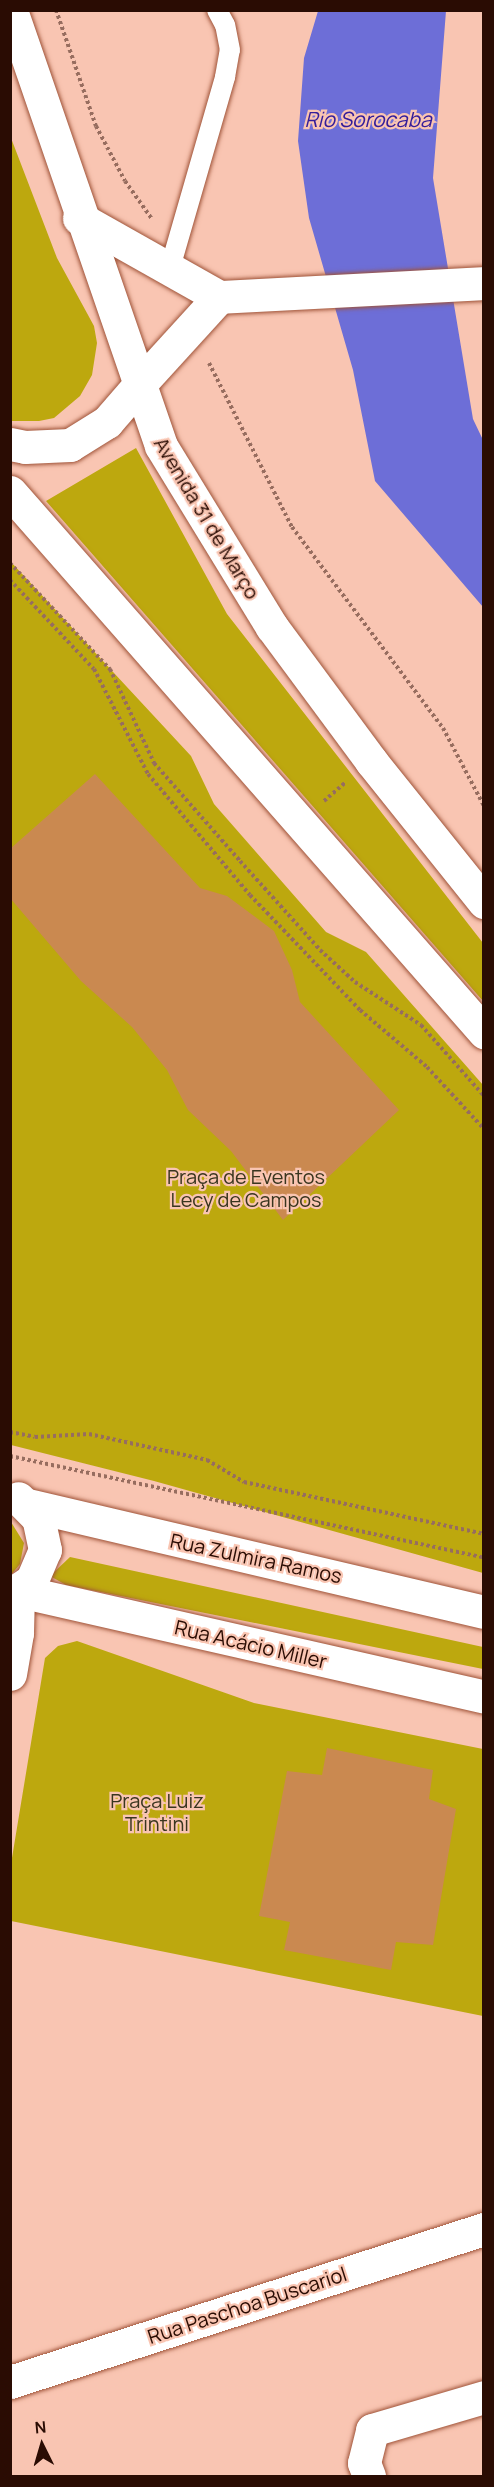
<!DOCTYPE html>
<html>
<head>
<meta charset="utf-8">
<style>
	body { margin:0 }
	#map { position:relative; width:494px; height:2487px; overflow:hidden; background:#f9c5b2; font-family:Manrope,sans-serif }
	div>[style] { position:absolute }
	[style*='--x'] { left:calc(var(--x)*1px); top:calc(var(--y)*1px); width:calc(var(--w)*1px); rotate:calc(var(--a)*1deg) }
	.green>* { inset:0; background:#bda80e }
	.water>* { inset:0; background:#6d6ed7 }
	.building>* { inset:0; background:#ca8950 }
	.path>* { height:4px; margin-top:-2px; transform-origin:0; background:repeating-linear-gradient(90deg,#976d5f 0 3px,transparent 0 6px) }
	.roads { filter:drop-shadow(0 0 2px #9f5338) drop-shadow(0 0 2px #9f5338) }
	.service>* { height:20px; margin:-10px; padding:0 10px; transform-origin:10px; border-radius:10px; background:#fff }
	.minor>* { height:33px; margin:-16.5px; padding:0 16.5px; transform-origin:16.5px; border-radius:16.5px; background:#fff }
	.secondary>* { height:33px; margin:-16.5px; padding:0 16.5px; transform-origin:16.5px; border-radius:16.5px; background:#fff }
	.trunk>* { height:33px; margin:-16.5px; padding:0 16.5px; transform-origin:16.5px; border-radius:16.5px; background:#fff }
	span { translate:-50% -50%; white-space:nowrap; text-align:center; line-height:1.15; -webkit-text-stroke:4.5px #f9c5b2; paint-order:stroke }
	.street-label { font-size:20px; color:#2a0c03 }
	.park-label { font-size:20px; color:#39351e }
	.water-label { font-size:21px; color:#341d9a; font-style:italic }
	.frame { position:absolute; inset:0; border:12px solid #2a0c03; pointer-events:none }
	.north { position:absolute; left:12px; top:2415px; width:60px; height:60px; -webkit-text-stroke:4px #f9c5b2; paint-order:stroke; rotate:355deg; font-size:16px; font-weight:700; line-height:24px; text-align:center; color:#2a0c03 }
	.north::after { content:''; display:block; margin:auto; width:21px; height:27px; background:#2a0c03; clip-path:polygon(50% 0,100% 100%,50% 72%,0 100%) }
</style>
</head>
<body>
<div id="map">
	<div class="green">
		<div style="clip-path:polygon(11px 138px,57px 258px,94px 326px,97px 343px,92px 375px,80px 396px,54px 418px,39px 421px,11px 421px)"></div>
		<div style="clip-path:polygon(136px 448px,227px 614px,483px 943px,483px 1001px,46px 501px)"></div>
		<div style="clip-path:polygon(11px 562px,191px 756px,214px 804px,326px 932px,366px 952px,483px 1085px,483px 1573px,154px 1481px,11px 1445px)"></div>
		<div style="clip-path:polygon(11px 1522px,24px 1543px,20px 1564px,11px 1575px)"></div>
		<div style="clip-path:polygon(70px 1557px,483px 1647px,483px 1669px,66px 1585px,50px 1576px)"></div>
		<div style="clip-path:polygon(77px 1641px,254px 1703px,483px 1749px,483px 2016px,11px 1921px,11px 1864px,45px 1658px,58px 1646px)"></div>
	</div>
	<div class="water">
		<div style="clip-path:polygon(318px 11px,446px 11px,433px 178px,473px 419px,483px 440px,483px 607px,375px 481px,353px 370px,309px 218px,298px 141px,304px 58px)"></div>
	</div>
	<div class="building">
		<div style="clip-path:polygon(95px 774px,200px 888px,227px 896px,274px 931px,292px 970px,300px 1002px,399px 1110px,283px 1220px,231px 1151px,188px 1110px,167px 1070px,132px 1027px,81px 981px,10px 898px,10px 849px)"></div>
		<div style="clip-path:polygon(327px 1748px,433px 1770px,429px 1799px,456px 1809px,433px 1945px,396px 1942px,391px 1970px,284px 1950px,290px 1922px,259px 1916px,287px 1771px,322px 1775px)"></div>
	</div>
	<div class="path">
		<div style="--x:56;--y:10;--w:123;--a:71"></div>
		<div style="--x:96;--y:126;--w:62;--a:62.2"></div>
		<div style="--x:125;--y:181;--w:47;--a:54.6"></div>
		<div style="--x:209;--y:363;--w:184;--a:63.2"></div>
		<div style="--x:292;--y:527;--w:251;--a:53.1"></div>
		<div style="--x:443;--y:728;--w:88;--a:62.3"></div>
		<div style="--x:10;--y:563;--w:146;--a:46.7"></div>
		<div style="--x:110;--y:669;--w:104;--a:64.9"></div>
		<div style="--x:154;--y:763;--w:130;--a:48.7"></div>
		<div style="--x:240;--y:861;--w:120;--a:48"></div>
		<div style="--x:320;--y:950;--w:47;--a:42.4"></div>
		<div style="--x:355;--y:982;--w:79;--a:33.1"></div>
		<div style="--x:421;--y:1025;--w:95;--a:48.4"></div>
		<div style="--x:10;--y:580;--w:122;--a:46.7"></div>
		<div style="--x:94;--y:669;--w:118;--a:62.8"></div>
		<div style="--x:148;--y:774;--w:158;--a:49.9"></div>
		<div style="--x:250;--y:895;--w:159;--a:46.3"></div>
		<div style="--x:360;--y:1010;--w:88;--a:40.4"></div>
		<div style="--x:427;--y:1067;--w:84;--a:47.4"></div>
		<div style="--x:324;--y:801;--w:29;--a:-41"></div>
		<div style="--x:10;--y:1432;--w:25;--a:11"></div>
		<div style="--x:35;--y:1437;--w:54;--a:-3.2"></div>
		<div style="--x:89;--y:1434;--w:121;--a:12.4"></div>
		<div style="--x:207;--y:1460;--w:43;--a:30.7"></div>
		<div style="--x:244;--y:1482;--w:246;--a:12.2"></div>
		<div style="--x:10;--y:1456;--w:485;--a:12.1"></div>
	</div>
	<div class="roads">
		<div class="service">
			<div style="--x:170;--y:268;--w:199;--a:-73.9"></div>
			<div style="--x:225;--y:77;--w:27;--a:-80"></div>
			<div style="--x:230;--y:50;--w:25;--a:-101"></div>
			<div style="--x:225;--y:25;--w:17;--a:-118"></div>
		</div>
		<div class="minor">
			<div style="--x:79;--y:218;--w:161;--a:29.4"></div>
			<div style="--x:219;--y:297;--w:265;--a:-3"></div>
			<div style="--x:139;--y:385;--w:119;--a:-47.7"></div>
			<div style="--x:10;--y:2382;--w:498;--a:-17.9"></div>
			<div style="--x:369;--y:2476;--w:14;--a:-111"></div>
			<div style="--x:364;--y:2463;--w:34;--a:-76"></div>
			<div style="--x:372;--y:2430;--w:117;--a:-16.4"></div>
		</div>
		<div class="secondary">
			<div style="--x:28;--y:1505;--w:468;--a:13.2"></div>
			<div style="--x:19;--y:1591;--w:477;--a:12.8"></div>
			<div style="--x:10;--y:1595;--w:27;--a:-34"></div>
			<div style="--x:32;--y:1580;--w:33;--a:-67"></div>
			<div style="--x:45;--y:1550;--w:33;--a:-102"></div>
			<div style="--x:38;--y:1518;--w:28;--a:-135"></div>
			<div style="--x:10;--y:1674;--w:42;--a:-80.3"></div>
			<div style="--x:17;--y:1633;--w:41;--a:-88.6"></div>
		</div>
		<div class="trunk">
			<div style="--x:11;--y:10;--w:461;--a:71"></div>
			<div style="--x:161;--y:446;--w:212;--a:58.5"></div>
			<div style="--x:272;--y:627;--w:167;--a:53.5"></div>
			<div style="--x:371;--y:761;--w:181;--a:51.3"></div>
			<div style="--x:10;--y:444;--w:15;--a:11"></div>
			<div style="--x:25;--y:447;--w:45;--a:-2.5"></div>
			<div style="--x:70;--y:445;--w:44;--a:-31.9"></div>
			<div style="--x:107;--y:422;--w:49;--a:-49.1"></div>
			<div style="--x:10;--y:492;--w:719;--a:48.72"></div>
		</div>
	</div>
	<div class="street-label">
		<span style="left:207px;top:518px;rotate:59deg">Avenida 31 de Março</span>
		<span style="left:256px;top:1558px;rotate:12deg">Rua Zulmira Ramos</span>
		<span style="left:251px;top:1644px;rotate:13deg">Rua Acácio Miller</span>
		<span style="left:247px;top:2305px;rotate:-18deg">Rua Paschoa Buscariol</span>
	</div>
	<div class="park-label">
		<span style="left:246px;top:1188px">Praça de Eventos<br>Lecy de Campos</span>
		<span style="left:157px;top:1812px">Praça Luiz<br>Trintini</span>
	</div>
	<div class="water-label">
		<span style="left:368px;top:119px">Rio Sorocaba</span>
	</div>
	<div class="frame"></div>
	<div class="north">N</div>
</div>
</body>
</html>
